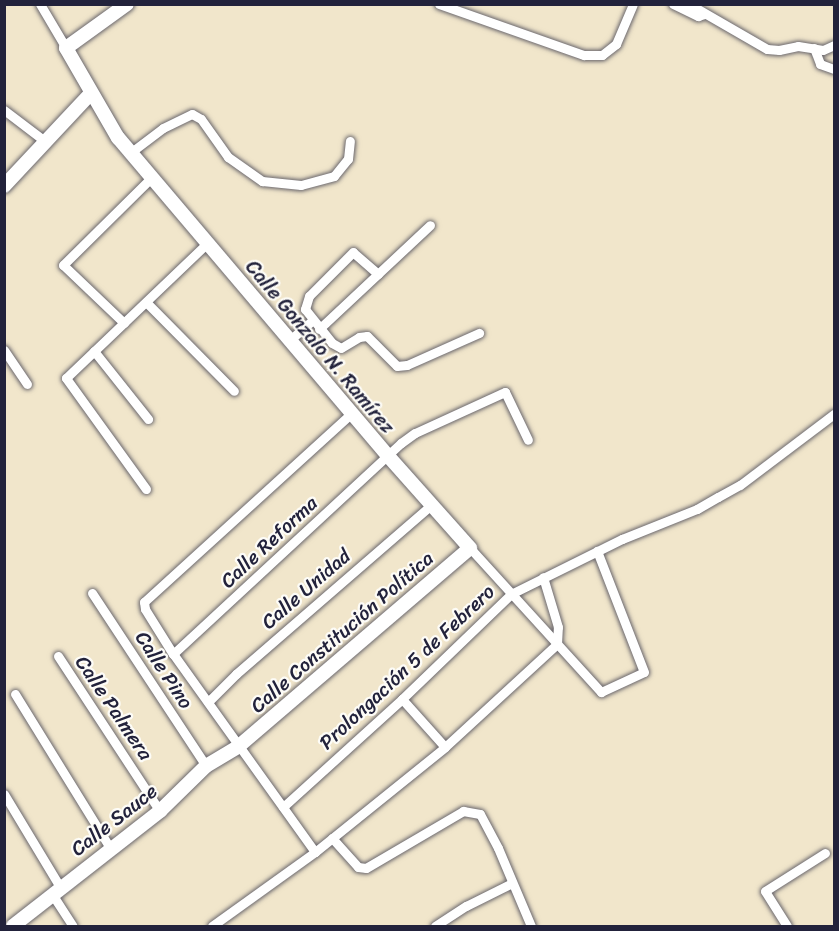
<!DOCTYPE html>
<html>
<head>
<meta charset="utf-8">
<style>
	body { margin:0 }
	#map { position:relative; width:839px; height:931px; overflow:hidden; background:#f1e6cb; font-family:Sriracha,sans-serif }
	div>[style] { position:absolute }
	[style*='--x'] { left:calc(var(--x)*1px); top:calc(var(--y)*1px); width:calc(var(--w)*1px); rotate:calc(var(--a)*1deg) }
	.roads { filter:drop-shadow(0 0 2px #6a676d) drop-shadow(0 0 2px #6a676d) }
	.street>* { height:9px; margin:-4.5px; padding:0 4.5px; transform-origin:4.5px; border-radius:4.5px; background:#fff }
	.secondary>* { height:14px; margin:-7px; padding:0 7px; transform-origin:7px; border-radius:7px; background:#fff }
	span { translate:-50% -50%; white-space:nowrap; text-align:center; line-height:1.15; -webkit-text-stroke:4.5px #fdfcf7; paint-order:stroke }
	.street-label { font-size:20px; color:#22223b }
	.frame { position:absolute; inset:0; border:6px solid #22223b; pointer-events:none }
</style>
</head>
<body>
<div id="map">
	<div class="roads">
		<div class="street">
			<div style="--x:40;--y:4;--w:51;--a:59.4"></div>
			<div style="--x:439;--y:4;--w:154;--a:19.4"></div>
			<div style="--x:584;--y:55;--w:18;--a:0"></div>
			<div style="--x:602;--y:55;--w:18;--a:-38"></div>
			<div style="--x:616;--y:44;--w:43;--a:-67"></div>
			<div style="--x:673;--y:4;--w:28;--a:26"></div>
			<div style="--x:698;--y:16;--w:6;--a:-18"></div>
			<div style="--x:689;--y:4;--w:90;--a:30"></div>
			<div style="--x:767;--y:49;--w:12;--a:5"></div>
			<div style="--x:779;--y:50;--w:19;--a:-12"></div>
			<div style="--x:798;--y:46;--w:25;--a:9"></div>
			<div style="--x:823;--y:50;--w:12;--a:-24"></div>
			<div style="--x:814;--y:48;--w:17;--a:69"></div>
			<div style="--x:820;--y:64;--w:15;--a:20"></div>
			<div style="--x:4;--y:110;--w:53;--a:37.3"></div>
			<div style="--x:130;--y:153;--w:41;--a:-37.1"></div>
			<div style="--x:163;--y:128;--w:32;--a:-26"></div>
			<div style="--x:192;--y:114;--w:10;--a:29"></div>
			<div style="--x:201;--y:119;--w:47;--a:54.6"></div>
			<div style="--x:228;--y:157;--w:42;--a:35.2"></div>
			<div style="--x:262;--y:181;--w:39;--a:6"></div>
			<div style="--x:301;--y:185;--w:34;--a:-15"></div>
			<div style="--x:334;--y:176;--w:22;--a:-51"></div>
			<div style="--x:348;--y:159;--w:18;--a:-84"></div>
			<div style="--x:378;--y:274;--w:33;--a:-139"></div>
			<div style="--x:353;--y:252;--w:62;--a:135"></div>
			<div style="--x:309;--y:296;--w:14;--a:107"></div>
			<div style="--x:305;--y:309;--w:43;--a:51.5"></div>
			<div style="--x:332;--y:343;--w:10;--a:29"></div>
			<div style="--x:341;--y:348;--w:21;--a:-31"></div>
			<div style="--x:359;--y:337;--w:8;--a:-7"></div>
			<div style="--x:367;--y:336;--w:42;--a:45"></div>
			<div style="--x:397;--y:366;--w:10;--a:-6"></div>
			<div style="--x:407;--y:365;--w:79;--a:-24"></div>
			<div style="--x:146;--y:302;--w:125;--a:45.3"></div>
			<div style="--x:124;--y:323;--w:84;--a:-136.4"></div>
			<div style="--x:63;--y:265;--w:122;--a:-44.7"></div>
			<div style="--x:319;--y:329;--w:152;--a:-43.1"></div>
			<div style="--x:291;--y:339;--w:28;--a:-41"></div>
			<div style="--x:4;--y:350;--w:41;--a:55.9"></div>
			<div style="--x:94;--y:351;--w:87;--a:51.5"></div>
			<div style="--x:146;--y:489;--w:137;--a:-125.8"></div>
			<div style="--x:66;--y:378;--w:194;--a:-43.7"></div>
			<div style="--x:470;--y:548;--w:195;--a:47.7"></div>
			<div style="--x:601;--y:692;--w:47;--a:-24.9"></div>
			<div style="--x:644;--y:672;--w:130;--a:-111.2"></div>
			<div style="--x:92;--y:593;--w:207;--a:56.6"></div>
			<div style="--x:173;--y:654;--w:311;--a:-42.8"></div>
			<div style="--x:401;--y:443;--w:17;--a:-36"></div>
			<div style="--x:415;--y:433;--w:99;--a:-24.5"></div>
			<div style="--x:505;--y:392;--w:53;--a:64.4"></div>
			<div style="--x:58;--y:656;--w:186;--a:56.7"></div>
			<div style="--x:15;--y:694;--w:181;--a:58.3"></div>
			<div style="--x:402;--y:699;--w:64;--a:48.1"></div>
			<div style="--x:208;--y:702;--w:40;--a:-45"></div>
			<div style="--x:236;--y:674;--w:258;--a:-40.9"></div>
			<div style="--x:4;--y:794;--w:109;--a:58.9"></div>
			<div style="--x:283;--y:807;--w:161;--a:-42.2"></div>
			<div style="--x:402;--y:699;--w:151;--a:-43.9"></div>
			<div style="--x:511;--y:594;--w:124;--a:-26.4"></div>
			<div style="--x:622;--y:539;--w:81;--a:-21.8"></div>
			<div style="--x:697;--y:509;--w:24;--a:-30"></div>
			<div style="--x:718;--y:497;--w:25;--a:-29"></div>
			<div style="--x:740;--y:485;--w:118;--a:-37.1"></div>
			<div style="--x:332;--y:838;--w:39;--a:48"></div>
			<div style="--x:358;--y:867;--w:8;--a:7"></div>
			<div style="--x:366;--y:868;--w:113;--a:-30.4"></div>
			<div style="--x:463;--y:811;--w:17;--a:10"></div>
			<div style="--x:480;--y:814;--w:38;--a:62"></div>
			<div style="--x:498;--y:848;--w:85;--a:67.1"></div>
			<div style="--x:315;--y:852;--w:244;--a:-125.6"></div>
			<div style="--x:173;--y:654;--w:53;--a:-121.9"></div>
			<div style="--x:145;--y:609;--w:7;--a:-98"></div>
			<div style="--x:144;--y:602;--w:281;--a:-42.3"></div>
			<div style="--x:52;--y:894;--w:38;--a:57"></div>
			<div style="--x:212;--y:926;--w:127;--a:-35.7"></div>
			<div style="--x:315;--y:852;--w:167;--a:-38.9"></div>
			<div style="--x:445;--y:747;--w:152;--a:-42.6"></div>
			<div style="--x:557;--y:644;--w:17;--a:-87"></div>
			<div style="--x:558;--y:627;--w:52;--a:-106.7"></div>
			<div style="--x:435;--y:926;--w:37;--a:-33"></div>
			<div style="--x:466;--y:906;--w:51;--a:-26.6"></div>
			<div style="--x:787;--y:926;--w:41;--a:-122.2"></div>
			<div style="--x:765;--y:891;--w:71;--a:-32.3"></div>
		</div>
		<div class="secondary">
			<div style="--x:4;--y:186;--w:127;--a:-46.9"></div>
			<div style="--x:13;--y:926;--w:187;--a:-38"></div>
			<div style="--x:160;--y:811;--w:64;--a:-44.4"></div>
			<div style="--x:206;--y:766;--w:39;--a:-31"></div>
			<div style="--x:239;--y:746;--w:304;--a:-40.6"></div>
			<div style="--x:470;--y:548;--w:123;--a:-131.7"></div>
			<div style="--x:388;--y:456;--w:417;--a:-130.3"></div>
			<div style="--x:118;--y:138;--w:104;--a:-120"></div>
			<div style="--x:66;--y:48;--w:75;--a:-35.8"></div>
		</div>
	</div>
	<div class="street-label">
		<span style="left:320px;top:347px;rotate:50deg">Calle Gonzalo N. Ramírez</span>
		<span style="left:269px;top:542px;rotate:-43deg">Calle Reforma</span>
		<span style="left:306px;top:589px;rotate:-41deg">Calle Unidad</span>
		<span style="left:342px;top:632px;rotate:-41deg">Calle Constitución Política</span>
		<span style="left:407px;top:667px;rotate:-43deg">Prolongación 5 de Febrero</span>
		<span style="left:164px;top:670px;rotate:57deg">Calle Pino</span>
		<span style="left:114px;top:708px;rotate:56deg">Calle Palmera</span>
		<span style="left:114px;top:820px;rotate:-38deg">Calle Sauce</span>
	</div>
	<div class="frame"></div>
</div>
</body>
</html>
